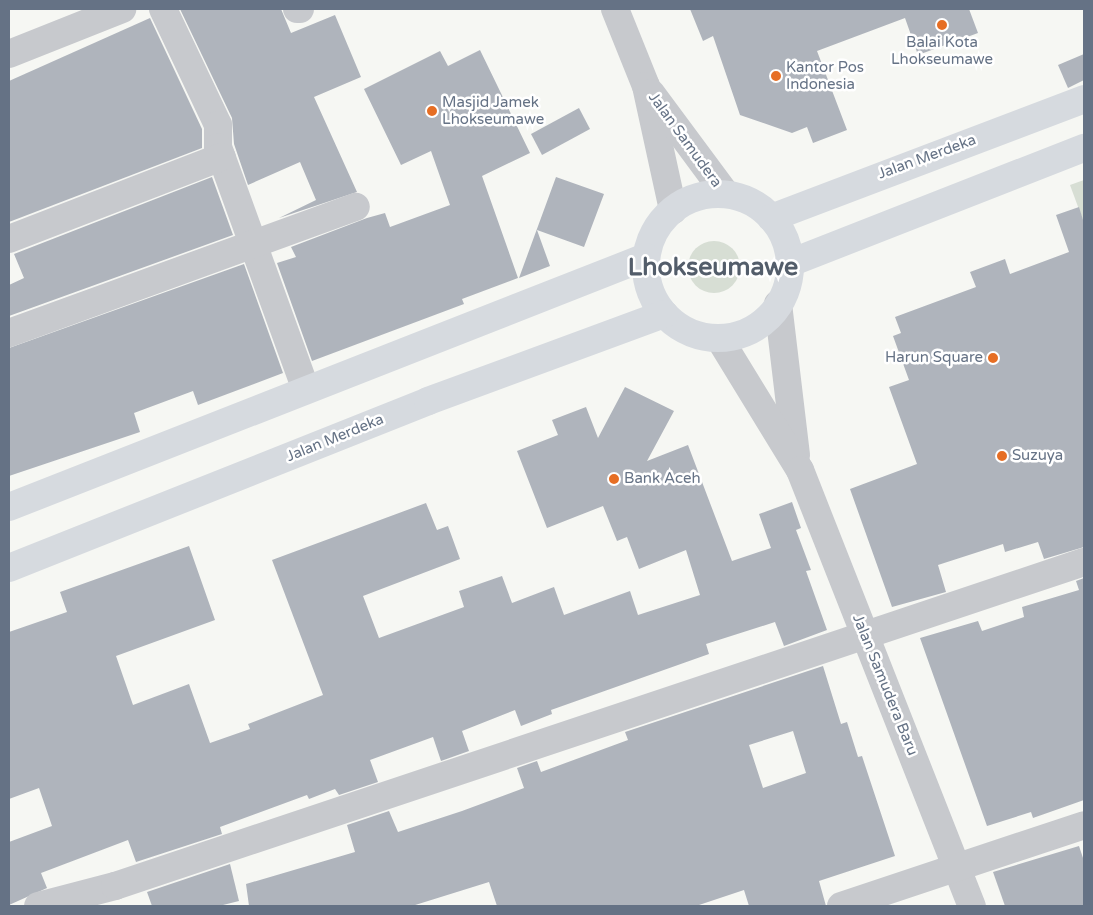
<!DOCTYPE html>
<html>
<head>
<meta charset="utf-8">
<style>
	body { margin:0 }
	#map { position:relative; width:1093px; height:915px; overflow:hidden; background:#f6f7f3; font-family:"Varela Round",sans-serif }
	div>[style] { position:absolute }
	[style*='--x'] { left:calc(var(--x)*1px); top:calc(var(--y)*1px); width:calc(var(--w)*1px); rotate:calc(var(--a)*1deg) }
	.green>* { inset:0; background:#d7ded4 }
	.round { border-radius:50% }
	.building>* { inset:0; background:#afb4bc }
	.minor>* { height:28px; margin:-14px; padding:0 14px; transform-origin:14px; border-radius:14px; background:#c7c9cd }
	.major>* { height:28px; margin:-14px; padding:0 14px; transform-origin:14px; border-radius:14px; background:#d6dadf }
	.major>.ring { margin:-14px; padding:0; box-sizing:content-box; background:none; border:28px solid #d6dadf; border-radius:50% }
	.dots>* { width:14px; height:14px; translate:-50% -50%; box-sizing:border-box; border:2px solid #fff; border-radius:50% }
	span { translate:-50% -50%; white-space:nowrap; text-align:center; line-height:1.15; -webkit-text-stroke:5px #fff; paint-order:stroke }
	.poi-label { font-size:15px; color:#657285 }
	.left { translate:0 -50%; text-align:left }
	.right { translate:-100% -50%; text-align:right }
	.street-label { font-size:15px; color:#657285 }
	.town-label { font-size:25px; color:#535d6a; font-weight:700 }
	.frame { position:absolute; inset:0; border:10px solid #657285; pointer-events:none }
</style>
</head>
<body>
<div id="map">
	<div class="green">
		<div style="clip-path:polygon(1084px 180px,1084px 223px,1070px 185px)"></div>
		<div class="round" style="left:688px;top:241px;width:52px;height:52px"></div>
	</div>
	<div class="building">
		<div style="clip-path:polygon(180px 9px,281px 9px,291px 33px,335px 15px,361px 77px,314px 97px,357px 192px,279px 218px,316px 200px,300px 162px,248px 185px,234px 144px,232px 118px)"></div>
		<div style="clip-path:polygon(690px 9px,969px 9px,978px 33px,918px 55px,905px 18px,817px 51px,847px 130px,813px 143px,807px 127px,792px 133px,740px 115px,713px 36px,703px 41px)"></div>
		<div style="clip-path:polygon(150px 18px,202px 129px,202px 148px,9px 222px,9px 81px)"></div>
		<div style="clip-path:polygon(480px 50px,530px 153px,482px 176px,518px 278px,462px 299px,464px 304px,312px 361px,277px 263px,296px 257px,291px 247px,367px 218px,385px 213px,390px 227px,450px 205px,431px 151px,401px 165px,364px 89px,440px 51px,448px 66px)"></div>
		<div style="clip-path:polygon(1084px 54px,1084px 80px,1068px 88px,1058px 65px)"></div>
		<div style="clip-path:polygon(579px 108px,590px 129px,542px 155px,531px 134px)"></div>
		<div style="clip-path:polygon(212px 177px,233px 235px,9px 316px,9px 285px,24px 278px,14px 254px)"></div>
		<div style="clip-path:polygon(556px 177px,604px 194px,584px 247px,537px 230px,550px 266px,519px 278px)"></div>
		<div style="clip-path:polygon(1079px 207px,1084px 223px,1084px 547px,1044px 559px,1038px 542px,1005px 552px,1003px 544px,938px 565px,946px 592px,892px 607px,850px 489px,917px 464px,889px 387px,909px 380px,893px 336px,901px 333px,895px 317px,976px 287px,970px 272px,1005px 259px,1010px 274px,1069px 252px,1056px 215px)"></div>
		<div style="clip-path:polygon(244px 264px,283px 373px,198px 405px,193px 391px,134px 413px,140px 432px,9px 476px,9px 348px)"></div>
		<div style="clip-path:polygon(625px 387px,674px 411px,647px 461px,688px 445px,732px 561px,771px 548px,759px 514px,792px 502px,801px 528px,796px 530px,811px 570px,806px 571px,827px 630px,784px 646px,775px 622px,706px 644px,709px 654px,551px 710px,552px 714px,521px 726px,515px 710px,462px 731px,469px 751px,441px 761px,433px 737px,370px 760px,378px 782px,339px 795px,335px 789px,309px 799px,307px 795px,220px 827px,222px 834px,136px 862px,128px 840px,41px 873px,47px 888px,9px 905px,9px 842px,52px 826px,39px 788px,9px 799px,9px 632px,67px 612px,60px 592px,189px 546px,215px 620px,116px 656px,133px 705px,189px 684px,210px 743px,250px 729px,248px 724px,323px 695px,272px 560px,426px 503px,437px 530px,448px 526px,460px 559px,363px 596px,379px 638px,464px 607px,459px 591px,502px 576px,512px 603px,554px 587px,564px 615px,630px 591px,638px 615px,700px 595px,686px 550px,639px 569px,627px 537px,617px 541px,603px 506px,547px 528px,517px 451px,558px 435px,552px 420px,586px 407px,598px 438px)"></div>
		<div style="clip-path:polygon(1084px 578px,1084px 800px,1033px 818px,1031px 812px,987px 826px,920px 638px,978px 621px,982px 631px,1024px 617px,1022px 607px,1079px 590px,1076px 581px)"></div>
		<div style="clip-path:polygon(evenodd,823px 666px,841px 724px,847px 722px,858px 757px,862px 756px,895px 856px,819px 881px,826px 906px,749px 906px,744px 890px,696px 906px,497px 906px,489px 882px,412px 906px,249px 906px,246px 884px,355px 852px,347px 825px,389px 811px,398px 832px,462px 811px,524px 788px,517px 768px,537px 761px,541px 772px,628px 740px,625px 732px,823px 666px,793px 731px,806px 773px,763px 788px,749px 745px,793px 731px)"></div>
		<div style="clip-path:polygon(1079px 846px,1084px 861px,1084px 906px,1005px 906px,993px 872px)"></div>
		<div style="clip-path:polygon(230px 864px,239px 901px,219px 906px,152px 906px,147px 892px)"></div>
	</div>
	<div class="minor">
		<div style="--x:163;--y:9;--w:128;--a:64.6"></div>
		<div style="--x:218;--y:125;--w:22;--a:90"></div>
		<div style="--x:218;--y:147;--w:258;--a:70.1"></div>
		<div style="--x:297;--y:9;--w:3;--a:0"></div>
		<div style="--x:615;--y:9;--w:83;--a:68.1"></div>
		<div style="--x:646;--y:86;--w:127;--a:77.7"></div>
		<div style="--x:9;--y:54;--w:122;--a:-21.7"></div>
		<div style="--x:651;--y:93;--w:124;--a:53.5"></div>
		<div style="--x:9;--y:239;--w:228;--a:-21.1"></div>
		<div style="--x:778;--y:304;--w:152;--a:83.2"></div>
		<div style="--x:9;--y:333;--w:369;--a:-20"></div>
		<div style="--x:719;--y:338;--w:155;--a:58.5"></div>
		<div style="--x:800;--y:470;--w:469;--a:68.5"></div>
		<div style="--x:38;--y:906;--w:80;--a:-14.6"></div>
		<div style="--x:115;--y:886;--w:1022;--a:-18.49"></div>
		<div style="--x:841;--y:906;--w:256;--a:-18.4"></div>
	</div>
	<div class="major">
		<div class="ring" style="left:646px;top:194px;width:116px;height:116px"></div>
		<div style="--x:771;--y:218;--w:335;--a:-20.8"></div>
		<div style="--x:790;--y:263;--w:316;--a:-21.4"></div>
		<div style="--x:9;--y:507;--w:684;--a:-21.43"></div>
		<div style="--x:9;--y:568;--w:451;--a:-21.7"></div>
		<div style="--x:428;--y:401;--w:252;--a:-20.2"></div>
	</div>
	<div class="dots">
		<div style="left:942px;top:25px;background:#e66e24"></div>
		<div style="left:776px;top:76px;background:#e66e24"></div>
		<div style="left:432px;top:111px;background:#e66e24"></div>
		<div style="left:993px;top:358px;background:#e66e24"></div>
		<div style="left:1002px;top:456px;background:#e66e24"></div>
		<div style="left:614px;top:479px;background:#e66e24"></div>
	</div>
	<div class="poi-label">
		<span style="left:942px;top:51px">Balai Kota<br>Lhokseumawe</span>
		<span class="left" style="left:786px;top:76px">Kantor Pos<br>Indonesia</span>
		<span class="left" style="left:442px;top:111px">Masjid Jamek<br>Lhokseumawe</span>
		<span class="right" style="left:983px;top:358px">Harun Square</span>
		<span class="left" style="left:1012px;top:456px">Suzuya</span>
		<span class="left" style="left:624px;top:479px">Bank Aceh</span>
	</div>
	<div class="street-label">
		<span style="left:685px;top:140px;rotate:54deg">Jalan Samudera</span>
		<span style="left:927px;top:157px;rotate:-20deg">Jalan Merdeka</span>
		<span style="left:335px;top:438px;rotate:-22deg">Jalan Merdeka</span>
		<span style="left:885px;top:685px;rotate:68deg">Jalan Samudera Baru</span>
	</div>
	<div class="town-label">
		<span style="left:713px;top:267px">Lhokseumawe</span>
	</div>
	<div class="frame"></div>
</div>
</body>
</html>
